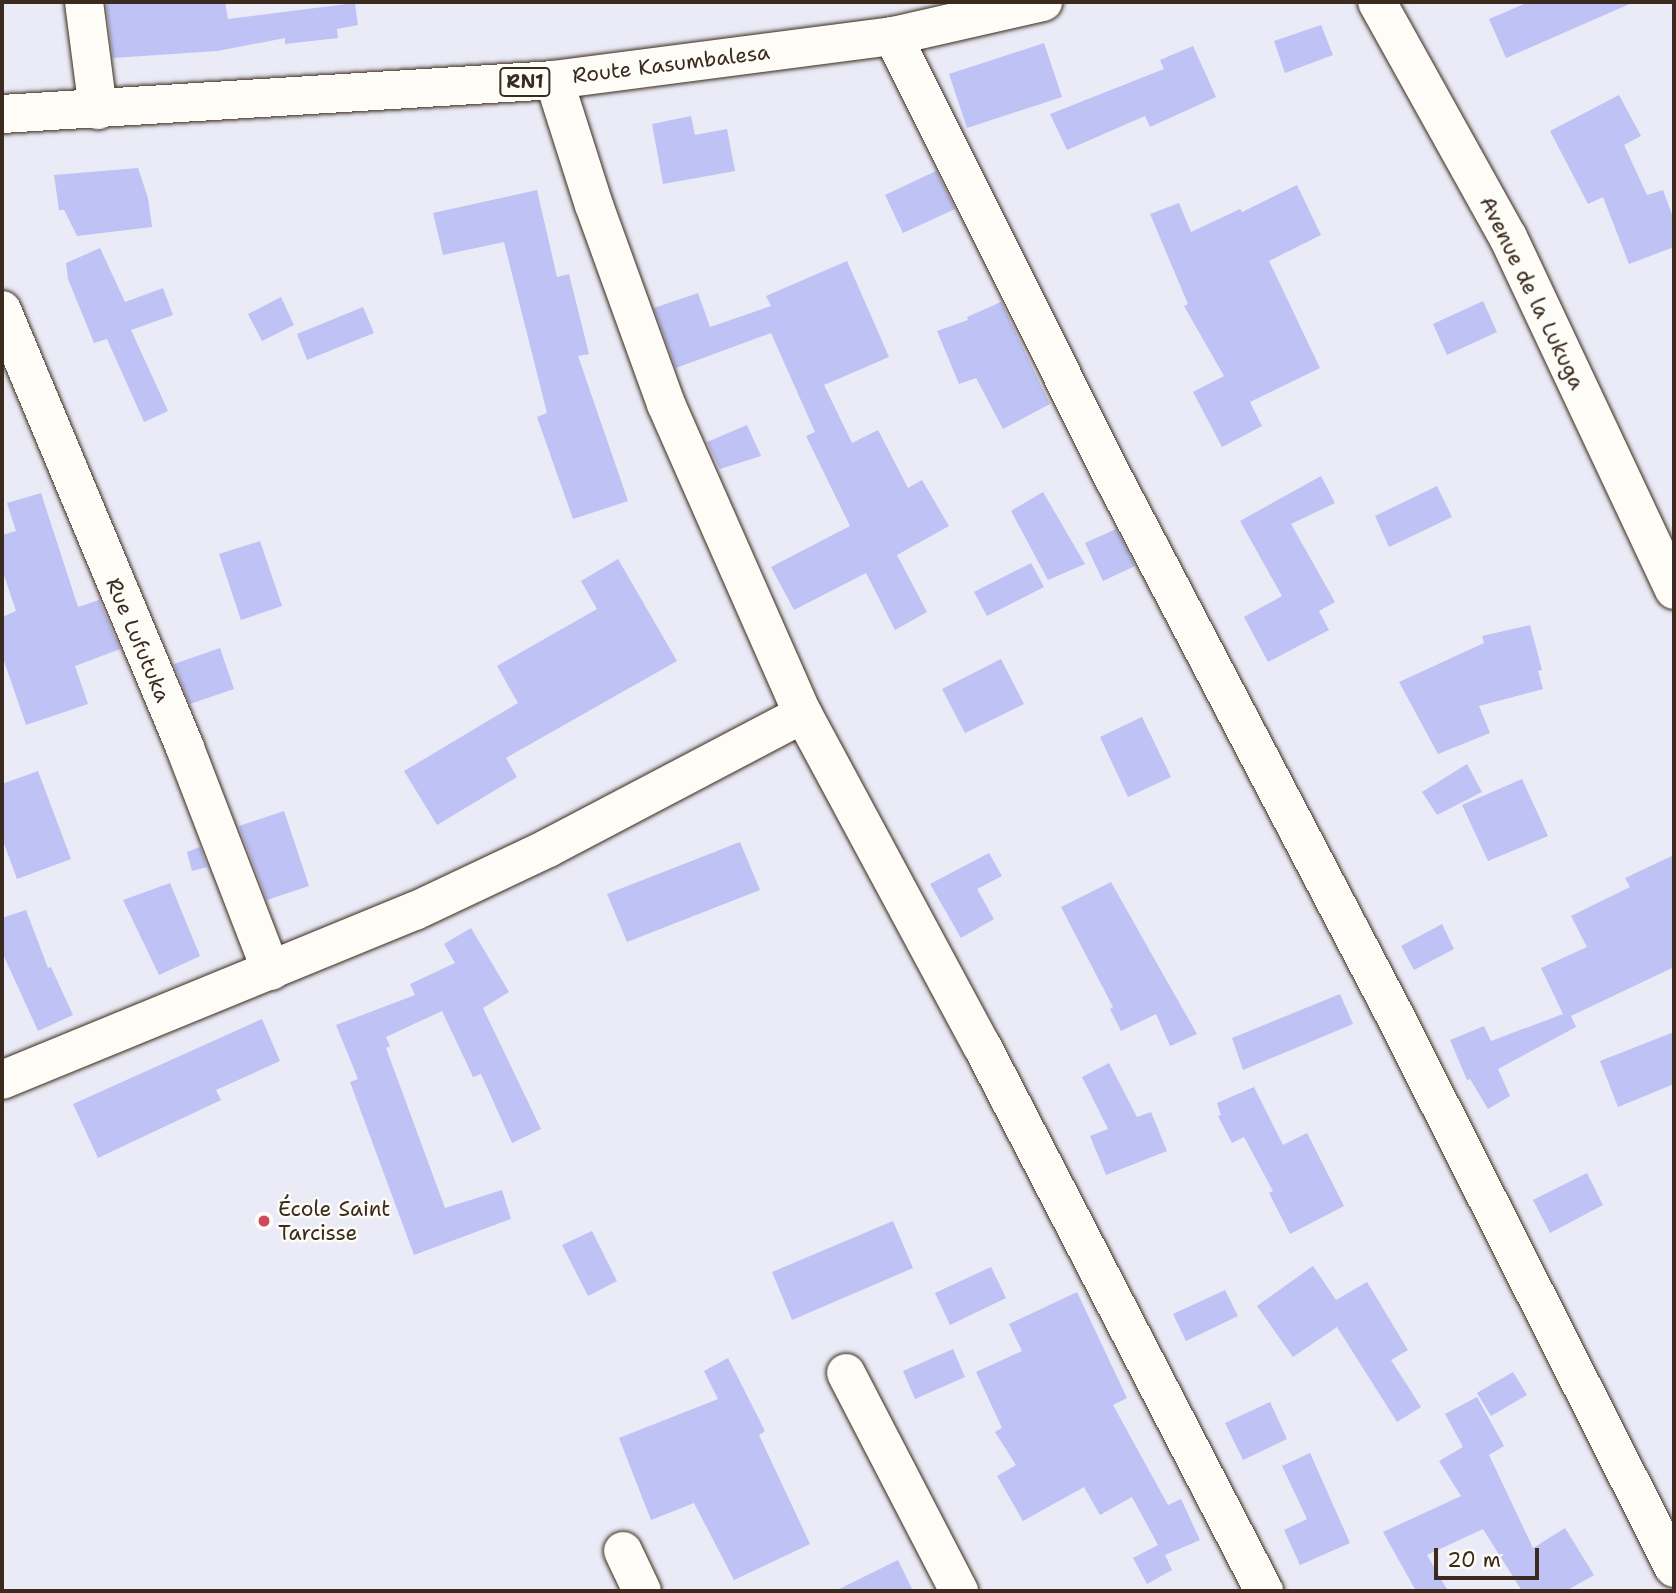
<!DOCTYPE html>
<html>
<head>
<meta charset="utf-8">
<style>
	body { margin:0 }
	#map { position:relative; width:1676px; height:1593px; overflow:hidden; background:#eaebf6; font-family:"Shantell Sans",sans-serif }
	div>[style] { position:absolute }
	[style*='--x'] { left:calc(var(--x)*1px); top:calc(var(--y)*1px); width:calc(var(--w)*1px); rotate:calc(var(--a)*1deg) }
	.building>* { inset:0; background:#bec2f4 }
	.roads { filter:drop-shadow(0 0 2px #3b2a1e) drop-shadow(0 0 2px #3b2a1e) }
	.minor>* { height:38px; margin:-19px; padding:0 19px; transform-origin:19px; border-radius:19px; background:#fdfcf7 }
	.highway>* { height:38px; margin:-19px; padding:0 19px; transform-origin:19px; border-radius:19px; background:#fdfcf7 }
	.dots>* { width:19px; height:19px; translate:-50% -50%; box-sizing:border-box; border:4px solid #fdfcf7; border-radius:50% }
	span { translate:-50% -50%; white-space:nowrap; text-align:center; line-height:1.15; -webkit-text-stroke:5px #fdfcf7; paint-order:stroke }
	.shield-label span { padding:2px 5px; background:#fdfcf7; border:2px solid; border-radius:5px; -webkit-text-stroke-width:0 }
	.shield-label { font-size:19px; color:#3b2a1e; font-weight:700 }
	.street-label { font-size:21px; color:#3b2a1e }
	.poi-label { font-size:21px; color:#3b2a1e }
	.left { translate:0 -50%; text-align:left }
	.frame { position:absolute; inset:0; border:4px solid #3b2a1e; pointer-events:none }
	.scale { position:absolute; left:1434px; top:1548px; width:105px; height:32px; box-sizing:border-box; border:4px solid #3b2a1e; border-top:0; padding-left:9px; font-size:21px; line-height:24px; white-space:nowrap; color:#3b2a1e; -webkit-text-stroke:5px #fdfcf7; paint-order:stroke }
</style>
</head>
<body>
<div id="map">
	<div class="building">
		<div style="clip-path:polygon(106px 2px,225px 2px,228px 19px,355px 3px,358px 25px,337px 29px,338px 38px,285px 44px,285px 38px,217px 51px,113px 58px)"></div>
		<div style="clip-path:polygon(1529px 2px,1634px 2px,1506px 58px,1489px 19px)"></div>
		<div style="clip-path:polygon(1321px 25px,1333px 55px,1285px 73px,1274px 41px)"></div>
		<div style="clip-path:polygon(1044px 43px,1062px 97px,967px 128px,949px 74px)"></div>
		<div style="clip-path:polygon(1193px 46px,1216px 97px,1150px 127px,1145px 116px,1067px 150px,1050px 114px,1164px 69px,1160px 60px)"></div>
		<div style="clip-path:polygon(1619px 95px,1641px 136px,1624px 145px,1647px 195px,1663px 190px,1674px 220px,1674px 247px,1629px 264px,1603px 197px,1588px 204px,1550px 131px)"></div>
		<div style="clip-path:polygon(691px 116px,695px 135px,727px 129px,735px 171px,663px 184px,652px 124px)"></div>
		<div style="clip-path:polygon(138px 168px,148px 198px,152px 227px,77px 236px,64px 210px,59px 210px,54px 175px)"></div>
		<div style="clip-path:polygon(936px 171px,955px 209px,903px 233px,885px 195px)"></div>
		<div style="clip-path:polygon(1297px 185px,1321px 235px,1269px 261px,1320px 368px,1250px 402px,1262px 426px,1222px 447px,1193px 392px,1224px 376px,1184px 306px,1188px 304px,1150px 214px,1179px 203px,1191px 232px,1240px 209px,1242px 212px)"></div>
		<div style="clip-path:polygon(537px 190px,557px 277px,569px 274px,589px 354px,578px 356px,628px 501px,573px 519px,537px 417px,547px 413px,504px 242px,443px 255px,433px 213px)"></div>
		<div style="clip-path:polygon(100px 248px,125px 302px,163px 288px,173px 315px,131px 330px,168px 411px,144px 422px,107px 339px,94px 343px,68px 279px,66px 263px)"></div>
		<div style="clip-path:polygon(847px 261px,889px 357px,824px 385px,852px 443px,878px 430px,908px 488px,922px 480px,949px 526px,897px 555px,927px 612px,895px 630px,866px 573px,794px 610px,771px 567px,850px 526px,806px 436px,815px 432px,771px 333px,676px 368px,654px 308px,698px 293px,710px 327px,771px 306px,766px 296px)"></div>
		<div style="clip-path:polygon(281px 297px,294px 325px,262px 341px,248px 314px)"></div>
		<div style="clip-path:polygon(1483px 301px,1497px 332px,1447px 355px,1433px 324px)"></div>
		<div style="clip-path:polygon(1001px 302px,1050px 404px,1003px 429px,976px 378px,959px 384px,937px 331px,968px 320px,967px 317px)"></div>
		<div style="clip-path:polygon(363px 307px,374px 333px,307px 360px,297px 334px)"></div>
		<div style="clip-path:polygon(747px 425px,761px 456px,720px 469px,707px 442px)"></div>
		<div style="clip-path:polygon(1321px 476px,1335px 503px,1291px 524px,1335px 602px,1319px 611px,1329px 630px,1268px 662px,1244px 617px,1282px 596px,1240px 521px)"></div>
		<div style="clip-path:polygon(1437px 486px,1452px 517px,1389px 547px,1375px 516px)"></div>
		<div style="clip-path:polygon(1043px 492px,1085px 564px,1048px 580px,1011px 511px)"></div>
		<div style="clip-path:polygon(41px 493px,78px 607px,99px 600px,120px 649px,75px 666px,88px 704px,26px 725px,2px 655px,2px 617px,16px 611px,2px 569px,2px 535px,16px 531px,7px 503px)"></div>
		<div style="clip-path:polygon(1116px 529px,1135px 566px,1103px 581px,1085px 543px)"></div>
		<div style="clip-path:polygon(260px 541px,282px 606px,241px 620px,219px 554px)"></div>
		<div style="clip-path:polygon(618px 559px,677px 661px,506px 758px,517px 777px,437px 825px,404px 771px,518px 703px,497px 666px,597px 609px,581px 581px)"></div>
		<div style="clip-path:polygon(1031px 563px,1044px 587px,987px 616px,974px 592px)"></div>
		<div style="clip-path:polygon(1530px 625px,1542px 670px,1538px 671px,1543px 689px,1479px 706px,1490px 733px,1438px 754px,1399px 682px,1484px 643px,1482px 636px)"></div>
		<div style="clip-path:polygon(220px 648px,234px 689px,190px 704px,174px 664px)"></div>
		<div style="clip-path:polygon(1001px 659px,1024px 704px,965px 733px,942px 689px)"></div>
		<div style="clip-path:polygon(1142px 717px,1171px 777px,1128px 797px,1100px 737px)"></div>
		<div style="clip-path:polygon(1467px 764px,1482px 792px,1437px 815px,1422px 792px)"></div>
		<div style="clip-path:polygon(38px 771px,71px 859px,17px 879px,2px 838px,2px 784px)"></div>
		<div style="clip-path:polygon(1522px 779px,1548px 836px,1488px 861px,1462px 805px)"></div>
		<div style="clip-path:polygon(284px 811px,309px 886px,267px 900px,239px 826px)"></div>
		<div style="clip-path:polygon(740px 842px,760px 890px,627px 942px,607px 894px)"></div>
		<div style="clip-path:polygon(200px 847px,207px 867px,192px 871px,187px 852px)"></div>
		<div style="clip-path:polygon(989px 853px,1002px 876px,977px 889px,994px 919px,961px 938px,930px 884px)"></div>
		<div style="clip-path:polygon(1674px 855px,1674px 967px,1571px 1016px,1576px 1027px,1498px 1069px,1510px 1096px,1488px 1109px,1470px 1079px,1467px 1080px,1450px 1040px,1484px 1026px,1491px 1041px,1563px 1014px,1541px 968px,1587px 947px,1571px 916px,1630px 887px,1625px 878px)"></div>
		<div style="clip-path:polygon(1111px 882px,1147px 946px,1197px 1034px,1170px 1046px,1156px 1014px,1121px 1031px,1110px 1009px,1113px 1007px,1061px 907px)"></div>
		<div style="clip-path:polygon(170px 883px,200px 956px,159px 975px,123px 900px)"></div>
		<div style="clip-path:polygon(26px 910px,48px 968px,51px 967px,73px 1015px,38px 1031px,2px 952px,2px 918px)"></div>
		<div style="clip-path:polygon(1442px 924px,1454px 949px,1414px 970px,1401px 946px)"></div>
		<div style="clip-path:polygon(471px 928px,509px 992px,483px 1008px,541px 1129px,512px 1143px,481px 1074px,473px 1077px,442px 1011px,386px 1037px,390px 1046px,386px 1048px,445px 1208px,502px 1190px,511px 1219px,414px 1255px,350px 1082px,358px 1079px,336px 1025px,415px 995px,410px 984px,455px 963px,444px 944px)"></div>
		<div style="clip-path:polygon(1340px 994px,1353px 1024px,1243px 1070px,1232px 1038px)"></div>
		<div style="clip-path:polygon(262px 1019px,280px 1061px,216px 1090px,221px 1100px,98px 1158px,73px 1104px)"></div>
		<div style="clip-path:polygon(1674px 1032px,1674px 1084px,1618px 1107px,1600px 1061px)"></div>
		<div style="clip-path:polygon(1109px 1063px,1137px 1117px,1151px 1112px,1167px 1151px,1106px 1175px,1090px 1136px,1108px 1129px,1082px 1077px)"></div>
		<div style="clip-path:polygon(1254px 1087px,1283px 1145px,1307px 1133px,1344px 1206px,1290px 1234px,1269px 1193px,1273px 1191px,1244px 1137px,1232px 1143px,1218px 1116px,1221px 1115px,1217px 1103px)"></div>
		<div style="clip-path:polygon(1587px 1173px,1603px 1205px,1550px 1233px,1533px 1200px)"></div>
		<div style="clip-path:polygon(893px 1221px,913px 1268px,792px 1320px,772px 1272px)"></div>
		<div style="clip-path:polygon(592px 1231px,617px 1281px,588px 1296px,562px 1245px)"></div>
		<div style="clip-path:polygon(1313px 1266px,1336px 1300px,1367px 1282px,1408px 1350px,1391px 1360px,1421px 1407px,1397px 1422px,1337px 1327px,1293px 1357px,1257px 1306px)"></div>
		<div style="clip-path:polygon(991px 1267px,1006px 1298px,950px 1325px,935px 1293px)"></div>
		<div style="clip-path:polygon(1225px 1290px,1238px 1316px,1186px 1341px,1173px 1314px)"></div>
		<div style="clip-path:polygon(1077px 1292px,1127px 1398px,1113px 1405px,1168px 1505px,1181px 1499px,1200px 1540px,1165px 1555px,1172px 1570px,1147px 1584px,1133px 1558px,1158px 1545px,1132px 1497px,1100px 1515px,1084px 1487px,1023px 1521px,997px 1476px,1016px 1465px,995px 1432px,1002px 1428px,976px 1372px,1022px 1351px,1009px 1324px)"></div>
		<div style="clip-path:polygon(953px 1349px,965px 1377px,915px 1399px,903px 1371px)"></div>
		<div style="clip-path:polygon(728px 1358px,765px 1431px,759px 1435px,810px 1544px,734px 1580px,694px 1503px,651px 1520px,619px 1438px,718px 1399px,704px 1371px)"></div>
		<div style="clip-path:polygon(1513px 1372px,1527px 1395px,1491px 1416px,1477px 1393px)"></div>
		<div style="clip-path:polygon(1477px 1397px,1504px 1446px,1489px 1455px,1533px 1548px,1565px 1528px,1594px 1575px,1566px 1591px,1522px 1591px,1483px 1529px,1427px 1555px,1448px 1591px,1416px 1591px,1383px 1532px,1461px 1496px,1439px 1461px,1463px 1447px,1445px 1414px)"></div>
		<div style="clip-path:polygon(1270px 1402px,1287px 1439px,1243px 1460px,1225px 1423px)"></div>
		<div style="clip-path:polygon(1310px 1453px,1350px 1543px,1300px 1565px,1284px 1530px,1307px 1519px,1282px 1466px)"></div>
		<div style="clip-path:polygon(898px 1560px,913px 1591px,835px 1591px)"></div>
	</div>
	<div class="roads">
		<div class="minor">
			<div style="--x:84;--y:2;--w:109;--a:82.6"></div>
			<div style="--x:1377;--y:2;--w:269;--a:60.9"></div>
			<div style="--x:1508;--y:237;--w:390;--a:64.8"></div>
			<div style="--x:893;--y:36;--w:497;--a:63.5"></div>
			<div style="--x:1115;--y:481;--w:597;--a:62.36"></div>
			<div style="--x:1392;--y:1010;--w:625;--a:63.19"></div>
			<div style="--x:554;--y:80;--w:131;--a:72.3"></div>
			<div style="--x:594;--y:205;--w:212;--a:70.1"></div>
			<div style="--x:666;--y:404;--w:339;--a:66.2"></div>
			<div style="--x:803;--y:714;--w:377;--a:61.7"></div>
			<div style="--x:982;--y:1046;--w:614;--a:62.64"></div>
			<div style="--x:2;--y:310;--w:475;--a:67.3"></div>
			<div style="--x:185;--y:748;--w:239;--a:68.9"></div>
			<div style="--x:2;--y:1080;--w:446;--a:-22.3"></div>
			<div style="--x:415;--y:911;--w:147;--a:-25.3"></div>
			<div style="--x:548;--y:848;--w:288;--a:-27.7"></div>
			<div style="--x:846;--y:1373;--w:246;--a:62.6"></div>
			<div style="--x:623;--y:1551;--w:44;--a:64.6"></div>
		</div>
		<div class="highway">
			<div style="--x:2;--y:114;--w:553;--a:-3.52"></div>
			<div style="--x:554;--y:80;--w:342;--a:-7.4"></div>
			<div style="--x:893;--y:36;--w:154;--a:-12.8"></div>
		</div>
	</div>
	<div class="dots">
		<div style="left:264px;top:1221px;background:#d1495b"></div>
	</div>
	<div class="shield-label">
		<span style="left:525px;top:82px">RN1</span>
	</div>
	<div class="street-label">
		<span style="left:671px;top:64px;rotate:-7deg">Route Kasumbalesa</span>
		<span style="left:1532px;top:293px;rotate:64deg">Avenue de la Lukuga</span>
		<span style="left:138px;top:640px;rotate:67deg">Rue Lufutuka</span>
	</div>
	<div class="poi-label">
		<span class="left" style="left:278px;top:1221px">École Saint<br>Tarcisse</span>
	</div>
	<div class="frame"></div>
	<div class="scale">20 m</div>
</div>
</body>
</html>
